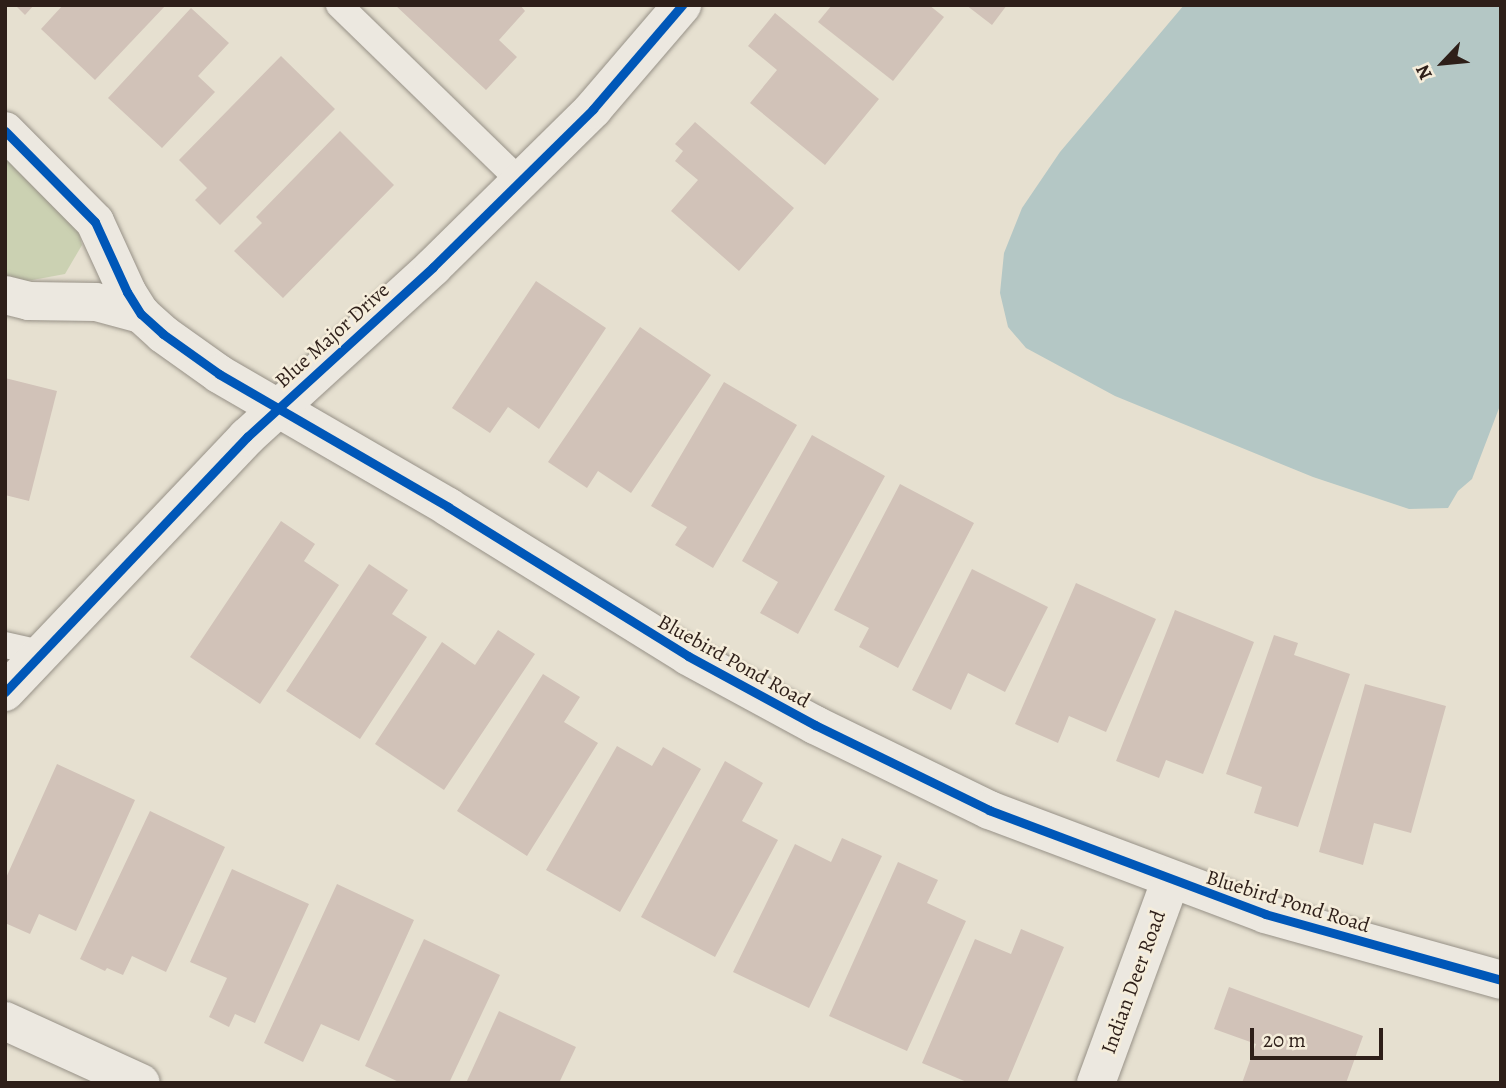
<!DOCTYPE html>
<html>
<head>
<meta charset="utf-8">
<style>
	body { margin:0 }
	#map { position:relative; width:1506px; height:1088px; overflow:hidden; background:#e6e0d0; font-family:Alegreya,serif }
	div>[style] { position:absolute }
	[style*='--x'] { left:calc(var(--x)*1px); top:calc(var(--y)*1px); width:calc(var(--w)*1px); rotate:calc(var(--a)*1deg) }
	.green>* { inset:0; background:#cbd1b2 }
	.water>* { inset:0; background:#b4c7c5 }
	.building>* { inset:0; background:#d1c2b8 }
	.roads { filter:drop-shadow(0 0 2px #979187) drop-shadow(0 0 2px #979187) }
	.service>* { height:26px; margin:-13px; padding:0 13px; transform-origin:13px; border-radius:13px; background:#ece8e0 }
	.minor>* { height:38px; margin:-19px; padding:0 19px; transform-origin:19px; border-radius:19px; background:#ece8e0 }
	.cycleway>* { height:9px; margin:-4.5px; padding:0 4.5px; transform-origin:4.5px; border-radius:4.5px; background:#0057b8 }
	span { translate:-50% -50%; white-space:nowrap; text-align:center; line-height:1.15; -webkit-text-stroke:5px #f5eddb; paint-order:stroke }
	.street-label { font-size:21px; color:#2e1f19 }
	.frame { position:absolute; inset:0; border:7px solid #2e1f19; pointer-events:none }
	.north { position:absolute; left:1408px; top:28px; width:70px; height:70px; -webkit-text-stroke:5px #f5eddb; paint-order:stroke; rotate:244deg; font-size:19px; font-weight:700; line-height:28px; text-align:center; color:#2e1f19 }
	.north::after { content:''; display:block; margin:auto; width:24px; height:32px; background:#2e1f19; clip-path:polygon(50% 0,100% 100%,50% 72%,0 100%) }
	.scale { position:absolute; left:1250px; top:1028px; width:133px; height:32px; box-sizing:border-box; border:4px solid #2e1f19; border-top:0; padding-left:9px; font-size:21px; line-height:24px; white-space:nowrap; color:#2e1f19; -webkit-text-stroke:5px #f5eddb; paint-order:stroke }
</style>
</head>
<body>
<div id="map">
	<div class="green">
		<div style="clip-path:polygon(5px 151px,77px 224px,82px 245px,65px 274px,27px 281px,5px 275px)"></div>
	</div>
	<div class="water">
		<div style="clip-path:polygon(1184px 5px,1501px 5px,1501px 403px,1472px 479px,1458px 491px,1448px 508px,1409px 509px,1313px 477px,1115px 396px,1026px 348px,1008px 327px,1000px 293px,1004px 253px,1022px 208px,1060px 152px)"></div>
	</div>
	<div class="building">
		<div style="clip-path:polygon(15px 5px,34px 5px,25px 15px)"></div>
		<div style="clip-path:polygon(63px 5px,166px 5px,95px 80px,41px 29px)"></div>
		<div style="clip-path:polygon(395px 5px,520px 5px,525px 11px,499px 40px,517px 57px,486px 90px)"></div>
		<div style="clip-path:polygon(832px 5px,929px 5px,944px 17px,893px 81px,818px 22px)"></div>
		<div style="clip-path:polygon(966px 5px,1007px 5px,992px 25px)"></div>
		<div style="clip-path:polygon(191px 8px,229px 43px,198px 76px,215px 92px,162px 148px,108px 98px)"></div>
		<div style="clip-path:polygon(775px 13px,879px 99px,825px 165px,750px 103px,777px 70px,748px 46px)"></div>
		<div style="clip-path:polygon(281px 56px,335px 109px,220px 225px,195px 200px,207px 188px,179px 160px)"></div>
		<div style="clip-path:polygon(695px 122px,794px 208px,739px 271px,671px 211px,698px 180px,675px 161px,683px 151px,675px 144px)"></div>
		<div style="clip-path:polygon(340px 131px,394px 185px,283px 298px,234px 251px,262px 223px,256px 217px)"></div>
		<div style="clip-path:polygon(536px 281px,606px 328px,539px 429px,508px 407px,490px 433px,452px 408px)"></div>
		<div style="clip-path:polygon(640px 327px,711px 375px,631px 493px,598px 471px,587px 488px,548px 462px)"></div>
		<div style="clip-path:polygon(5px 378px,57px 391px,29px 501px,5px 495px)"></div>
		<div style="clip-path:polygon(724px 382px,797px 425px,713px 568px,675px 545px,687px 527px,651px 506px)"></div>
		<div style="clip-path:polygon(812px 435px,885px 476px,798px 634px,760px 613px,778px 582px,742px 561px)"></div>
		<div style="clip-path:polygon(900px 484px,974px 523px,898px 668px,859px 647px,869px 628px,834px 610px)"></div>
		<div style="clip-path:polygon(281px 521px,315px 544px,304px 561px,339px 585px,260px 704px,190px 657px)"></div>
		<div style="clip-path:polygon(369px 564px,408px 590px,392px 614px,427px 637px,360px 739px,286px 691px)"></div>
		<div style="clip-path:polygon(972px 569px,1048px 607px,1005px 692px,968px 673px,951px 710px,912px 690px)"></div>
		<div style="clip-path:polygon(1076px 583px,1156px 619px,1106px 732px,1069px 716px,1058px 743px,1015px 724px)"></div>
		<div style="clip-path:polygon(1175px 610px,1254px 642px,1203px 774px,1166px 760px,1159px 778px,1116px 761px)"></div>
		<div style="clip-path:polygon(498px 630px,535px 654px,444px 790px,375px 744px,442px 642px,475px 665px)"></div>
		<div style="clip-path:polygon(1274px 635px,1298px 643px,1294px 655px,1350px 674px,1298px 827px,1254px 813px,1262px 787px,1226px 774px)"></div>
		<div style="clip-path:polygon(543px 674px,580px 697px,564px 722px,598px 743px,527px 856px,457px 811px)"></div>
		<div style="clip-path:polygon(1365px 684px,1446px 706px,1411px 833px,1374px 823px,1363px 865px,1319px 852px)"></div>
		<div style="clip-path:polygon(617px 746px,652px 766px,663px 747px,701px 769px,620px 912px,546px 870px)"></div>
		<div style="clip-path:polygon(725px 761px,763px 783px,742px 821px,778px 840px,715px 957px,641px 917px)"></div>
		<div style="clip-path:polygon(57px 764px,135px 800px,76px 931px,39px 914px,30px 934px,5px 923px,5px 880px)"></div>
		<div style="clip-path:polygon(150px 811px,225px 847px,166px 972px,132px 956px,123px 975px,107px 968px,105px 971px,80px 959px)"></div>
		<div style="clip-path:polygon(842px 838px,882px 856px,809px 1008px,733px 972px,795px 844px,831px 862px)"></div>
		<div style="clip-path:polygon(898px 862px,938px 880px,927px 903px,966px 921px,907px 1051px,829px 1016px)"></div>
		<div style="clip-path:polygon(232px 869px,309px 904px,255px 1023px,235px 1014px,229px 1027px,209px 1017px,227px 978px,190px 962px)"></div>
		<div style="clip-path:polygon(337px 884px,414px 920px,359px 1041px,321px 1024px,303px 1062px,264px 1043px)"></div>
		<div style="clip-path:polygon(1021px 929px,1064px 947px,1007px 1083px,969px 1083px,922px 1063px,975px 939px,1011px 954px)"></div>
		<div style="clip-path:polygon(424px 939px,500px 975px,449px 1083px,401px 1083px,365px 1066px)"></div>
		<div style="clip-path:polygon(1229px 987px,1363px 1036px,1346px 1083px,1242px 1083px,1256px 1044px,1214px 1029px)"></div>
		<div style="clip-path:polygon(499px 1011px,576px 1047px,559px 1083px,466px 1083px)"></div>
	</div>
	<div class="roads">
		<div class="service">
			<div style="--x:339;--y:5;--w:252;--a:44.2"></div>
			<div style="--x:5;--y:645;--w:41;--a:12.7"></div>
		</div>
		<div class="minor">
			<div style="--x:5;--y:131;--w:128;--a:45.3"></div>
			<div style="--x:95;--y:222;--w:77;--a:65.4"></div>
			<div style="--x:127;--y:292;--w:26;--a:58"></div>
			<div style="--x:141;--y:314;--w:30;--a:42"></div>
			<div style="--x:163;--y:334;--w:69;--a:35.5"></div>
			<div style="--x:219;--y:374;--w:265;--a:30.1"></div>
			<div style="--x:448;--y:507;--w:282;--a:31.8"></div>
			<div style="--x:688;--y:656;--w:145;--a:28.5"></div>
			<div style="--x:815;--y:725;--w:194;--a:26"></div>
			<div style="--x:989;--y:810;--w:295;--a:20.6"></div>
			<div style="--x:1265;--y:914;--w:245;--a:15.6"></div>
			<div style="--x:5;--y:295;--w:25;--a:14"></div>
			<div style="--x:29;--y:301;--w:67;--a:0.9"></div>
			<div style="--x:96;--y:302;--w:47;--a:14.9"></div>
			<div style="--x:5;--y:692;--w:352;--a:-46.5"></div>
			<div style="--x:247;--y:437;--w:252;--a:-42.4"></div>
			<div style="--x:433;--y:267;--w:225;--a:-44.6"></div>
			<div style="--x:593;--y:109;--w:137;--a:-49.4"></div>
			<div style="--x:5;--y:1021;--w:149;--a:24.5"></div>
			<div style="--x:1096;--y:1083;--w:214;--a:-69.8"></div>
		</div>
	</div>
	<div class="cycleway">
		<div style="--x:5;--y:131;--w:128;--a:45.3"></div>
		<div style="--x:95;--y:222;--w:77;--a:65.4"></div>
		<div style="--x:127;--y:292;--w:26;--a:58"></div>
		<div style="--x:141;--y:314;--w:30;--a:42"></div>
		<div style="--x:163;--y:334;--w:69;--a:35.5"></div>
		<div style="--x:219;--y:374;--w:265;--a:30.1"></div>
		<div style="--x:448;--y:507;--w:282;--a:31.8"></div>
		<div style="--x:688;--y:656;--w:145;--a:28.5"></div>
		<div style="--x:815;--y:725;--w:194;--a:26"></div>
		<div style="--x:989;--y:810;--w:295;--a:20.6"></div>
		<div style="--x:1265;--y:914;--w:245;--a:15.6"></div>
		<div style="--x:5;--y:692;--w:352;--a:-46.5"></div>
		<div style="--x:247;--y:437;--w:252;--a:-42.4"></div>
		<div style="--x:433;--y:267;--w:225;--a:-44.6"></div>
		<div style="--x:593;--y:109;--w:137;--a:-49.4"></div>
	</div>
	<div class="street-label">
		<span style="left:332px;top:335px;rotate:-42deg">Blue Major Drive</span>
		<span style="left:734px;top:661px;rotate:29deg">Bluebird Pond Road</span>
		<span style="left:1288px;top:901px;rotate:17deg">Bluebird Pond Road</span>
		<span style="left:1133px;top:982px;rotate:-70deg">Indian Deer Road</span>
	</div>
	<div class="frame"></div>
	<div class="north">N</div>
	<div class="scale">20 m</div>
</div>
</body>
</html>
